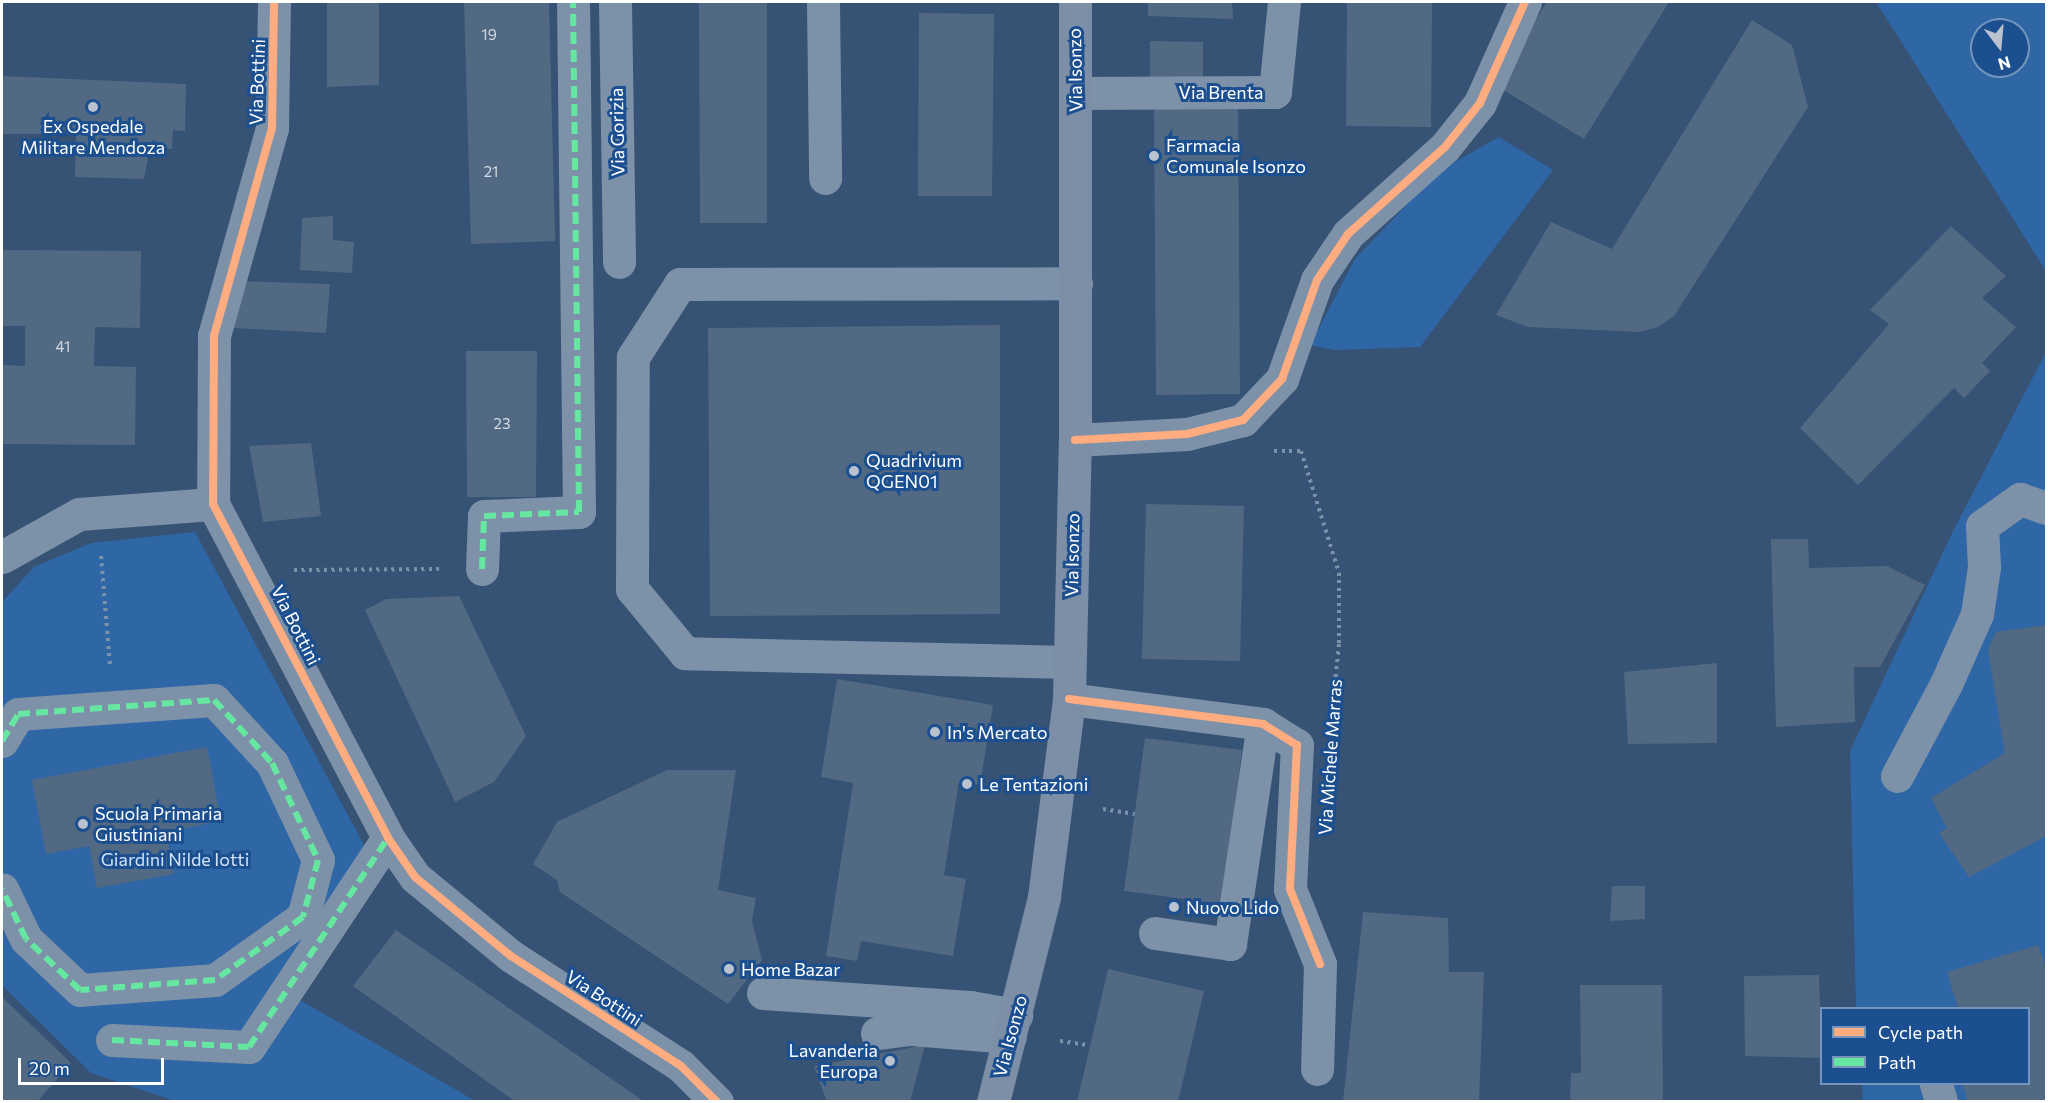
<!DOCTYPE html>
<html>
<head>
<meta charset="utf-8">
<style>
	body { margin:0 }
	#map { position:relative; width:2048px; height:1103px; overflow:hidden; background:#365274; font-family:Commissioner,sans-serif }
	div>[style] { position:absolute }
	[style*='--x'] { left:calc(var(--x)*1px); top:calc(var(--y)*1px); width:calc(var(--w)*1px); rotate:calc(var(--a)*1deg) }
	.green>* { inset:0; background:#2f66a5 }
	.building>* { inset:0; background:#526984 }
	.path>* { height:4px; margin-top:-2px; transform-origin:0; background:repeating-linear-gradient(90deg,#7d92a8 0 3px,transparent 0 7.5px) }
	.minor>* { height:33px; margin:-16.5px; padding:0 16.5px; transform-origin:16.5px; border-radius:16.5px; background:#7d92a8 }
	.major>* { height:33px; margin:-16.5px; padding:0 16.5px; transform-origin:16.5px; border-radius:16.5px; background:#7d8ea7 }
	.quiet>* { height:6px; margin-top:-3px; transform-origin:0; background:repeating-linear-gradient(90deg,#66e7a1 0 12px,transparent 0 18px) }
	.cycleway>* { height:8px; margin:-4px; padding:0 4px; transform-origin:4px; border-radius:4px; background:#ffac80 }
	.dots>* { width:16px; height:16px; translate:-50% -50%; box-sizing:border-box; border:3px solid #1b4f8f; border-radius:50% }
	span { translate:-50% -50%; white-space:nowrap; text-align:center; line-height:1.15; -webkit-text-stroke:6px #1b4f8f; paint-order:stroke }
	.number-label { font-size:15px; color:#d4dae0 }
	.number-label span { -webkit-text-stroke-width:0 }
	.street-label { font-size:18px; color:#fff }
	.poi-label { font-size:18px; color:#fff }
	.left { translate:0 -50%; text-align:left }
	.right { translate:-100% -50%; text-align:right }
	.park-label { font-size:18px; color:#cfe3fa }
	.frame { position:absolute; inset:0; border:3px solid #fff; pointer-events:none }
	.legend { position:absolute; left:1820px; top:1007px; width:210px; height:78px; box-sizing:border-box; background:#1b4f8f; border:2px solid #7695bc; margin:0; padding:8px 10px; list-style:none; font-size:18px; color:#fff }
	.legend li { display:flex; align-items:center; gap:12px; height:30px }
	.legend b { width:30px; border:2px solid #7695bc }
	.north { position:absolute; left:1970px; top:18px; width:60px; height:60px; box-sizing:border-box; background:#1b4f8f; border:2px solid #7695bc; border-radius:50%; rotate:164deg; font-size:16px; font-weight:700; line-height:24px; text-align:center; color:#fff }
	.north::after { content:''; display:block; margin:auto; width:21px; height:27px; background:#b9c2ce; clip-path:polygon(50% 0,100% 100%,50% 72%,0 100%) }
	.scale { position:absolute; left:18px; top:1058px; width:146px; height:27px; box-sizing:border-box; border:3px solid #fff; border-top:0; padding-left:8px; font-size:18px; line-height:21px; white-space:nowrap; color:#fff; -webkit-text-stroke:4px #1b4f8f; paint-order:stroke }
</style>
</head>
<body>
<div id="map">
	<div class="green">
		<div style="clip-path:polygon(evenodd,1876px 2px,2046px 2px,2046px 271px,1876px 2px,1982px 30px,2018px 30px,2018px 66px,1982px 66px,1982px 30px)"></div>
		<div style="clip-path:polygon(1499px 137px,1553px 170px,1420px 347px,1335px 350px,1310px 345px,1355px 259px,1439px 171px)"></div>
		<div style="clip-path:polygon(2046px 352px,2046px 1101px,1863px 1101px,1862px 1084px,2028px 1084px,2028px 1008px,1856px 1008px,1850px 751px,1952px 533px)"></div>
		<div style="clip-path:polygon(195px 532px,377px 869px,291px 995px,472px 1099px,471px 1101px,175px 1101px,91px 1073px,2px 985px,2px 602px,34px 567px,91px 543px)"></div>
	</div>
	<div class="building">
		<div style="clip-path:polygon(327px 2px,379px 2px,379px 85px,327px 87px)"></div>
		<div style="clip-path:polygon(464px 2px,549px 2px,555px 241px,471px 244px)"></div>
		<div style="clip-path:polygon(699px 2px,767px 2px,767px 223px,700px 223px)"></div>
		<div style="clip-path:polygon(1148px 2px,1232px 2px,1233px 19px,1148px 16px)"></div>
		<div style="clip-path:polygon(1347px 2px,1432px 2px,1431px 127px,1346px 126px)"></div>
		<div style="clip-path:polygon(1547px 2px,1669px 2px,1584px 139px,1495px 85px)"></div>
		<div style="clip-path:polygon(919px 13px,994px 14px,992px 196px,918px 196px)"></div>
		<div style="clip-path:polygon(1752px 20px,1792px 45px,1808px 107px,1674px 316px,1658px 327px,1640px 332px,1528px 327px,1496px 315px,1551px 222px,1612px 249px)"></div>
		<div style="clip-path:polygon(1150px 41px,1203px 42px,1203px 79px,1150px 78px)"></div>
		<div style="clip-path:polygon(2px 76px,186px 84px,185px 131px,173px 130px,172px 149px,150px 147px,144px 179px,75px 177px,76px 134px,2px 134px)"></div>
		<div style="clip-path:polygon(1238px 108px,1240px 394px,1156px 395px,1154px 109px)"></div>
		<div style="clip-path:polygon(333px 216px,333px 240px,354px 242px,352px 273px,300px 270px,302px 218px)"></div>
		<div style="clip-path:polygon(1951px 226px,2006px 276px,1982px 298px,2016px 327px,1982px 363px,1990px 371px,1964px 398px,1954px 388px,1858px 485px,1800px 428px,1889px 324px,1870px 310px)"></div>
		<div style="clip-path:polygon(2px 250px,141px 251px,140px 328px,95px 327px,94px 366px,136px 367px,135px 445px,2px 444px,2px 365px,25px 366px,25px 326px,2px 326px)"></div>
		<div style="clip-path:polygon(237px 281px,330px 284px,326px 333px,234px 328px)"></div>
		<div style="clip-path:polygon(1000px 325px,1000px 614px,710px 616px,708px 328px)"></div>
		<div style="clip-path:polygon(466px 351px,537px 351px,536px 497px,467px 497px)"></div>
		<div style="clip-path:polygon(311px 443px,321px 516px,263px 522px,249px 446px)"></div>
		<div style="clip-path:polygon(1146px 504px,1244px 506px,1240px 661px,1142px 659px)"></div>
		<div style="clip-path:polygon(1771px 539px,1808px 539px,1809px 568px,1887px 566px,1925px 585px,1880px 667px,1854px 667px,1855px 722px,1776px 727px)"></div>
		<div style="clip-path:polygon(459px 596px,526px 736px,494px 782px,455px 802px,365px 610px,386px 599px)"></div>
		<div style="clip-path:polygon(2046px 625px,2046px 836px,1969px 877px,1939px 833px,1947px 828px,1931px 798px,2005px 753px,1988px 649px,1996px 632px)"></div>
		<div style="clip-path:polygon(1717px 663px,1717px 743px,1628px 744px,1624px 672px)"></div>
		<div style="clip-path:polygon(837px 679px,993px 705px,980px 785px,959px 782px,944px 875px,966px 879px,953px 956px,861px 941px,857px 961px,826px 956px,853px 783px,821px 777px)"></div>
		<div style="clip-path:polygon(1145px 738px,1242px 750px,1222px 904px,1124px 891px)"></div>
		<div style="clip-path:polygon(207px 747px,221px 821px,166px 832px,174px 874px,97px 888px,89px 846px,46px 854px,32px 780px)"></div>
		<div style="clip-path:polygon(667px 770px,736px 770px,718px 890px,756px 898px,752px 921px,762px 960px,728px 1004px,560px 892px,557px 880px,533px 864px,557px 822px)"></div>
		<div style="clip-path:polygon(1612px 886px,1645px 886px,1645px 919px,1610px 921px)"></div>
		<div style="clip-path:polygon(1363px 912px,1448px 918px,1449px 972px,1484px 972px,1479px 1102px,1343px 1102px)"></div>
		<div style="clip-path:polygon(396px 930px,645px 1102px,516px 1102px,353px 986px)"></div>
		<div style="clip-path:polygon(2038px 945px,2046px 967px,2046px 1102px,1968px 1102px,1962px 1084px,2028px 1084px,2028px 1008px,1958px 1008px,1947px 972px)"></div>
		<div style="clip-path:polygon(1108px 969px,1204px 991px,1178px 1102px,1077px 1102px)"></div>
		<div style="clip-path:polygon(1819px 975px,1822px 1058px,1745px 1056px,1744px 976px)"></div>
		<div style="clip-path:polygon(1580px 985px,1662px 985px,1663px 1102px,1570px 1102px,1571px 1073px,1581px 1073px)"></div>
		<div style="clip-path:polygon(2px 997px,71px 1063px,37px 1102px,2px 1102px)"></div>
		<div style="clip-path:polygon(925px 1045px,910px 1102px,827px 1102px,814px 1066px)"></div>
	</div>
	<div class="path">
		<div style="--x:1274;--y:451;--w:27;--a:0"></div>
		<div style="--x:1301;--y:451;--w:128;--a:72.7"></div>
		<div style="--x:1339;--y:573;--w:71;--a:90"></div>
		<div style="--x:1339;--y:644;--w:76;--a:96"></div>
		<div style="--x:101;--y:556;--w:109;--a:85.3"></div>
		<div style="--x:294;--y:570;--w:145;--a:-0.4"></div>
		<div style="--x:1103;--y:809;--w:32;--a:9"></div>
		<div style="--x:1060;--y:1041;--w:30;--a:8"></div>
	</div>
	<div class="minor">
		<div style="--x:274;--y:2;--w:126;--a:90.9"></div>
		<div style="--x:272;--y:128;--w:216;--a:105.6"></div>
		<div style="--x:214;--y:336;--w:168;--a:90.3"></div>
		<div style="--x:213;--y:504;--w:377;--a:62.3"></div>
		<div style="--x:388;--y:838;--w:47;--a:55.3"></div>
		<div style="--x:415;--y:877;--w:124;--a:39.5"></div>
		<div style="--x:511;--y:956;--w:202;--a:32.9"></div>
		<div style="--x:681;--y:1066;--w:51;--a:45"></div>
		<div style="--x:615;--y:2;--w:260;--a:89.1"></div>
		<div style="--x:823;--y:2;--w:176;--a:89.3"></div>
		<div style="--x:1075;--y:93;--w:200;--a:-0.3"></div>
		<div style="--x:1275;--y:92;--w:90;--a:-84.3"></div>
		<div style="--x:1075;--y:440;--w:112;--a:-3.1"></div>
		<div style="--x:1187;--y:434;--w:58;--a:-14"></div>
		<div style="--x:1243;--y:420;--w:57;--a:-46.4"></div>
		<div style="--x:1282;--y:379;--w:105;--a:-70.5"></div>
		<div style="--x:1317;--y:280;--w:55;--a:-56"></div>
		<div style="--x:1348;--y:234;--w:130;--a:-41.9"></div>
		<div style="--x:1445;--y:147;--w:56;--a:-51.5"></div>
		<div style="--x:1480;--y:103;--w:111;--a:-66"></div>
		<div style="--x:2;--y:557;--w:88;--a:-29.2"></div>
		<div style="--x:79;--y:514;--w:134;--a:-4.3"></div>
		<div style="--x:482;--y:569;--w:53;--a:-87.8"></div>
		<div style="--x:484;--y:516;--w:95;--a:-2.4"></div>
		<div style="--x:579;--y:512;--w:510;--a:-90.67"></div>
		<div style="--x:1069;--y:662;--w:384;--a:-178.7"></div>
		<div style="--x:685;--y:653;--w:83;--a:-129.6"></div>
		<div style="--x:632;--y:589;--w:232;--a:-89.8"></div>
		<div style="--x:633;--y:357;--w:87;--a:-57.2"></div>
		<div style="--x:680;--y:284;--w:396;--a:-0.1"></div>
		<div style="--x:1069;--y:699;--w:196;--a:7.3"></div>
		<div style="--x:1263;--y:724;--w:40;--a:32"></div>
		<div style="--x:1297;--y:745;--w:144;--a:92.8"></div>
		<div style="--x:1290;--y:889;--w:81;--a:68.2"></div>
		<div style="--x:1320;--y:964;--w:105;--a:91.6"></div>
		<div style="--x:2;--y:741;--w:31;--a:-59"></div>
		<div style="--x:18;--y:714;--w:196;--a:-4.1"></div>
		<div style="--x:214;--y:700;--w:86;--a:47.4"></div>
		<div style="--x:272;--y:763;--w:107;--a:64.6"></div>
		<div style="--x:318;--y:860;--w:59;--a:104.7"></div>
		<div style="--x:303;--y:917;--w:108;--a:144.4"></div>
		<div style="--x:215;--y:980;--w:135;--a:175.8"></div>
		<div style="--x:80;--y:990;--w:74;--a:-136.6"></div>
		<div style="--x:26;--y:939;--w:55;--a:-115.6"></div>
		<div style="--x:1897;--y:776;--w:104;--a:-62"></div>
		<div style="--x:1946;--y:684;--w:77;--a:-66.1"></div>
		<div style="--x:1977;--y:614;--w:48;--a:-81.5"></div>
		<div style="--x:1984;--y:567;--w:41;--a:-92.8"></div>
		<div style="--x:1982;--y:526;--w:47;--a:-35.4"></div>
		<div style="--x:2020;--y:499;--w:28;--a:19"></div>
		<div style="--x:1155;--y:933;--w:76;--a:8.3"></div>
		<div style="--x:1230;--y:944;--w:222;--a:-81.5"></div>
		<div style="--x:763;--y:993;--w:207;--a:3.9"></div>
		<div style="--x:970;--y:1007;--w:47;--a:9.9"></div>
		<div style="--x:877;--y:1033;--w:35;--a:-7"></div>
		<div style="--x:912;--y:1029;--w:98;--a:4.7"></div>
		<div style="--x:112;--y:1040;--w:137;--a:2.9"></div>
		<div style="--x:249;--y:1047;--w:251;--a:-56.4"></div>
		<div style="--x:1936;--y:1084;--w:19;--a:74"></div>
	</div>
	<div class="major">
		<div style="--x:993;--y:1102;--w:211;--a:-76"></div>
		<div style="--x:1044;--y:897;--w:200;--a:-82.8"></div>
		<div style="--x:1069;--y:699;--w:259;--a:-88.7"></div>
		<div style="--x:1075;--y:440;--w:438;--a:-90"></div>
	</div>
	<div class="quiet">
		<div style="--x:482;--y:569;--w:53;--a:-87.8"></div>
		<div style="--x:484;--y:516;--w:95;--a:-2.4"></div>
		<div style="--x:579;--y:512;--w:510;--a:-90.67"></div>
		<div style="--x:2;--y:741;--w:31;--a:-59"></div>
		<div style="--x:18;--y:714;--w:196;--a:-4.1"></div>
		<div style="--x:214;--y:700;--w:86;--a:47.4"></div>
		<div style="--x:272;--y:763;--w:107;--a:64.6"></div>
		<div style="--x:318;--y:860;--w:59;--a:104.7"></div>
		<div style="--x:303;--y:917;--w:108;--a:144.4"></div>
		<div style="--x:215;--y:980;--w:135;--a:175.8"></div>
		<div style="--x:80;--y:990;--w:74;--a:-136.6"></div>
		<div style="--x:26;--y:939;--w:55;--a:-115.6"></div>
		<div style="--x:112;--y:1040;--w:137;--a:2.9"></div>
		<div style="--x:249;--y:1047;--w:251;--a:-56.4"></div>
	</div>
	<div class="cycleway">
		<div style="--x:274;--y:2;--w:126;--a:90.9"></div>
		<div style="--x:272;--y:128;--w:216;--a:105.6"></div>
		<div style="--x:214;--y:336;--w:168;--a:90.3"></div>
		<div style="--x:213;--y:504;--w:377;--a:62.3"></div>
		<div style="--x:388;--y:838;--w:47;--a:55.3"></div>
		<div style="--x:415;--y:877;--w:124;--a:39.5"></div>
		<div style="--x:511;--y:956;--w:202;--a:32.9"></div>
		<div style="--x:681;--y:1066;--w:51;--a:45"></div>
		<div style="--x:1075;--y:440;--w:112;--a:-3.1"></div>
		<div style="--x:1187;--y:434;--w:58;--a:-14"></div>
		<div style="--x:1243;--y:420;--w:57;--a:-46.4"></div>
		<div style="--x:1282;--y:379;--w:105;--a:-70.5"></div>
		<div style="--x:1317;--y:280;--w:55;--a:-56"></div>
		<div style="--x:1348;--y:234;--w:130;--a:-41.9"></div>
		<div style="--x:1445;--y:147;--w:56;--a:-51.5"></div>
		<div style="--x:1480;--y:103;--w:111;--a:-66"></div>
		<div style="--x:1069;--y:699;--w:196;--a:7.3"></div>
		<div style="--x:1263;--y:724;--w:40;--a:32"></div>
		<div style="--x:1297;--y:745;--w:144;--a:92.8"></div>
		<div style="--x:1290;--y:889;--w:81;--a:68.2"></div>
	</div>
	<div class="dots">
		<div style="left:93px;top:107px;background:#b9c2ce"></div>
		<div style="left:1154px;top:156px;background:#b9c2ce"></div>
		<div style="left:854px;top:471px;background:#b9c2ce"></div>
		<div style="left:935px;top:732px;background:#b9c2ce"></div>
		<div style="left:967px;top:784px;background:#b9c2ce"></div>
		<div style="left:83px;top:824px;background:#b9c2ce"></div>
		<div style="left:1174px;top:907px;background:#b9c2ce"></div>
		<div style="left:729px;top:969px;background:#b9c2ce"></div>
		<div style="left:890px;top:1061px;background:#b9c2ce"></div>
	</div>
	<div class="number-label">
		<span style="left:489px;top:35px">19</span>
		<span style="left:491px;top:172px">21</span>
		<span style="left:63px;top:347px">41</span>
		<span style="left:502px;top:424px">23</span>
	</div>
	<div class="street-label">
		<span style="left:1075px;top:70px;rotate:-91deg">Via Isonzo</span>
		<span style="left:257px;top:82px;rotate:-88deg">Via Bottini</span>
		<span style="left:1221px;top:92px">Via Brenta</span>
		<span style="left:617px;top:132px;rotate:-91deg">Via Gorizia</span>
		<span style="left:1072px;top:555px;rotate:-89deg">Via Isonzo</span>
		<span style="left:296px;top:625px;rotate:63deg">Via Bottini</span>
		<span style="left:1330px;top:757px;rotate:-86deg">Via Michele Marras</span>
		<span style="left:604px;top:998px;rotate:33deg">Via Bottini</span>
		<span style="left:1010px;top:1036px;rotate:-75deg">Via Isonzo</span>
	</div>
	<div class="poi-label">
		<span style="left:93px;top:137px">Ex Ospedale<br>Militare Mendoza</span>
		<span class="left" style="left:1166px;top:156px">Farmacia<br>Comunale Isonzo</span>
		<span class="left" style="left:866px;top:471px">Quadrivium<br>QGEN01</span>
		<span class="left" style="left:947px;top:732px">In's Mercato</span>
		<span class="left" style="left:979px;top:784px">Le Tentazioni</span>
		<span class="left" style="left:95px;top:824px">Scuola Primaria<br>Giustiniani</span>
		<span class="left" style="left:1186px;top:907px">Nuovo Lido</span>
		<span class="left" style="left:741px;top:969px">Home Bazar</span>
		<span class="right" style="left:878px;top:1061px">Lavanderia<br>Europa</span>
	</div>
	<div class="park-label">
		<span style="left:175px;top:859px">Giardini Nilde Iotti</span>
	</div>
	<div class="frame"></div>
	<ul class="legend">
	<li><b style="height:8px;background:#ffac80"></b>Cycle path</li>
	<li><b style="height:8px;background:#66e7a1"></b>Path</li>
	</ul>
	<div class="north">N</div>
	<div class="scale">20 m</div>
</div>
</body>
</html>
